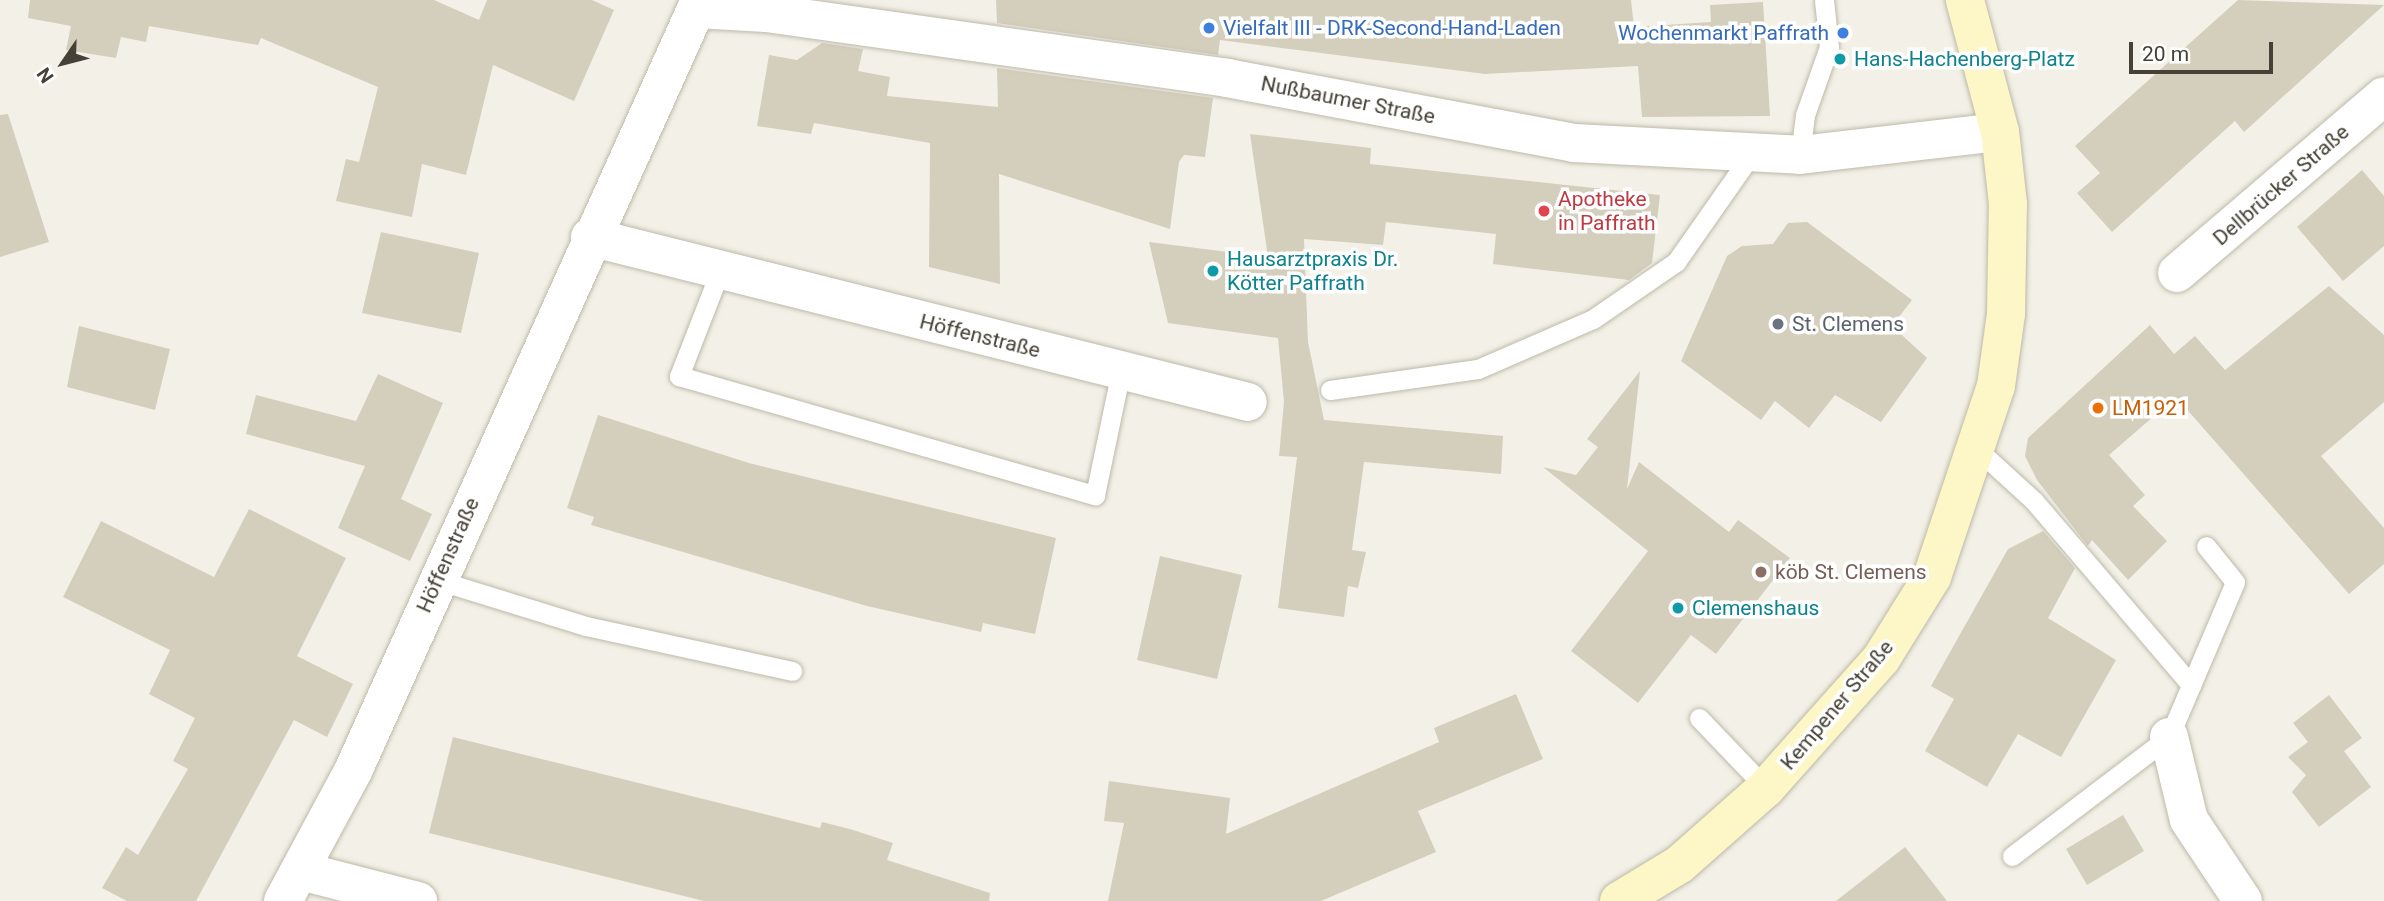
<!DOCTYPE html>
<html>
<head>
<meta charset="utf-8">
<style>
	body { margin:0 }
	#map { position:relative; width:2384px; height:901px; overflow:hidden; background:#f3f1e7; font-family:Roboto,sans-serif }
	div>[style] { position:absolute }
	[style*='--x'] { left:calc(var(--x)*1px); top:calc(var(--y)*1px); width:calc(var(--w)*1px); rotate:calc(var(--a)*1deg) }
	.building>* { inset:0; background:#d4cebc }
	.roads { filter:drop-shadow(0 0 2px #beb9a9) drop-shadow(0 0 2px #beb9a9) }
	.service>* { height:19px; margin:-9.5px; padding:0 9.5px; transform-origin:9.5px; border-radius:9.5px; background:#fff }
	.minor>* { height:38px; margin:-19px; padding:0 19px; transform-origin:19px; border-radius:19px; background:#fff }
	.secondary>* { height:38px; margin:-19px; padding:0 19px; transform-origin:19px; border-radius:19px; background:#fdf6c6 }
	.dots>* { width:19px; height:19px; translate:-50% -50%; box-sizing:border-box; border:4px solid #fff; border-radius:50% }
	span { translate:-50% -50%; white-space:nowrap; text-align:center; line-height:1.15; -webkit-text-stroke:7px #fff; paint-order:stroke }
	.shop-label { font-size:21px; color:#366cbe }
	.left { translate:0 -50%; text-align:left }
	.right { translate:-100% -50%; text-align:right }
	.culture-label { font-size:21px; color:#0d838f }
	.street-label { font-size:21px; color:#454136 }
	.health-label { font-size:21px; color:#be3a42 }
	.worship-label { font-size:21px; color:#5b616d }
	.food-label { font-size:21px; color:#c56008 }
	.education-label { font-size:21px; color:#785e54 }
	.north { position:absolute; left:28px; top:28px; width:70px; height:70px; -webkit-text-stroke:5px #fff; paint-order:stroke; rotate:235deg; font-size:19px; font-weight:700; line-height:28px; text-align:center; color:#454136 }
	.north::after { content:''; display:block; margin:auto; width:24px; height:32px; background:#454136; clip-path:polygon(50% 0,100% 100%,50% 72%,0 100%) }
	.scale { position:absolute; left:2129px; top:42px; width:144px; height:32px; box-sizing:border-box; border:4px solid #454136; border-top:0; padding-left:9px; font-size:21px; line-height:24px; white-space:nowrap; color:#454136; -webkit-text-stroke:5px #fff; paint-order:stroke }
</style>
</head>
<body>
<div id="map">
	<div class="building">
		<div style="clip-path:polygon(30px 0,434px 0,479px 20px,487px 0,592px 0,614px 10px,574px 101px,493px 65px,466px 175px,422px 164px,412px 217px,336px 201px,346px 159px,359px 162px,378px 87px,261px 38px,258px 45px,149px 26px,146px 42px,121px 37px,116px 58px,66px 50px,71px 26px,28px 18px)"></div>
		<div style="clip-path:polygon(996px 0,1631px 0,1634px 27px,1711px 22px,1710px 5px,1763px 2px,1770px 116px,1642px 117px,1638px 66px,1485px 74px,1220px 40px,1218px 55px,997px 23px)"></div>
		<div style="clip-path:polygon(2238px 0,2384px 5px,2244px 132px,2235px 121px,2112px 232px,2077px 193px,2100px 173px,2075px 146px)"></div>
		<div style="clip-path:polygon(822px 43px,863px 49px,858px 71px,890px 77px,887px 96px,998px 107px,997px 68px,1213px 98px,1205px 157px,1184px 155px,1179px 162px,1170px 229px,999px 174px,1000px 284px,929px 267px,930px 143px,814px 123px,811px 134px,757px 126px,769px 55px,797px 60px)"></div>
		<div style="clip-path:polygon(8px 114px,49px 242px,0 257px,0 115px)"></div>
		<div style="clip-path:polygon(1250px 134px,1371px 148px,1370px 164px,1660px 195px,1652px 263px,1629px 280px,1493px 264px,1496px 234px,1386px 222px,1383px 245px,1304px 239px,1308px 342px,1324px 420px,1503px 436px,1501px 474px,1364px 462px,1352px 550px,1366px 552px,1358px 588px,1348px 586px,1344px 617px,1278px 608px,1297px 457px,1279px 456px,1284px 402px,1278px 338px,1168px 323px,1149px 242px,1268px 257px)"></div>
		<div style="clip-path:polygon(2362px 170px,2384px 196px,2384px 246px,2343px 281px,2297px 227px)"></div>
		<div style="clip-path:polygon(1807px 222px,1912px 300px,1892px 326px,1927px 358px,1881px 422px,1835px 395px,1809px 428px,1775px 401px,1761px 420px,1681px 361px,1727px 256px,1742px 246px,1773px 244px,1788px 223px)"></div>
		<div style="clip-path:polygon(381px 232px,479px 253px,461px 333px,362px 313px)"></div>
		<div style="clip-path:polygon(2329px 286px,2384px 335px,2384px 402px,2321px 456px,2384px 528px,2384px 564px,2349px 594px,2176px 397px,2109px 455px,2145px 495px,2133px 506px,2167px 541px,2128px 580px,2092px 540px,2088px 546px,2037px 480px,2025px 456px,2028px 438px,2150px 325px,2174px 354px,2195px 336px,2225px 370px)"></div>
		<div style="clip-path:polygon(79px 326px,170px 349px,155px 410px,67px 387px)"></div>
		<div style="clip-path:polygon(1640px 371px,1627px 489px,1639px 462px,1729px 532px,1738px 520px,1790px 558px,1716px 654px,1691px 635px,1638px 703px,1571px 651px,1648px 551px,1543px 467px,1576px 475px,1598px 447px,1587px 439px)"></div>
		<div style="clip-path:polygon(378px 374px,443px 403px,401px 499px,432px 514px,410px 561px,338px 528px,365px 466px,246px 434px,256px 395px,356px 421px)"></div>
		<div style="clip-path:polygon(598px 415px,749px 463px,1056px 538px,1035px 634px,983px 623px,981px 632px,867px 606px,591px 525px,594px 517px,567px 508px)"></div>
		<div style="clip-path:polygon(249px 509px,346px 558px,297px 656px,353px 684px,327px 737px,294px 720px,196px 901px,127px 901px,102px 888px,126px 847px,138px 855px,188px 769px,173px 761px,195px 718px,149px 694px,170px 650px,63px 597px,101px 521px,214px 577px)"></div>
		<div style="clip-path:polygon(2043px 531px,2075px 568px,2048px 618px,2116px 660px,2061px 757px,2018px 734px,1987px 787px,1925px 751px,1954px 699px,1931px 686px,2008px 549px)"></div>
		<div style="clip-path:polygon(1160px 556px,1242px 575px,1217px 679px,1137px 660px)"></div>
		<div style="clip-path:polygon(1516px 694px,1543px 759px,1418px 811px,1436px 852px,1321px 901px,1108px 901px,1124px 823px,1104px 821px,1109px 781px,1230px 798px,1226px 834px,1439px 742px,1434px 728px)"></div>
		<div style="clip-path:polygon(2329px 695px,2362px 738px,2344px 751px,2371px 787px,2319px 827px,2292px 792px,2306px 775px,2288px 757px,2308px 742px,2293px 723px)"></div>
		<div style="clip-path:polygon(453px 737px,820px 828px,822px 822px,850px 829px,893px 843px,887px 860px,990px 893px,989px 901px,704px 901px,429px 833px)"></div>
		<div style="clip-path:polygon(2123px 815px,2144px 851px,2087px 885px,2066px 849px)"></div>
		<div style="clip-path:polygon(1905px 847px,1947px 901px,1836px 901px)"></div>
	</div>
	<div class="roads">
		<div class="service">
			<div style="--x:1800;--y:155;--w:40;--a:-82.9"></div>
			<div style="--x:1805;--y:115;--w:72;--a:-70.6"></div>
			<div style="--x:1829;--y:47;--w:47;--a:-96.1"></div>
			<div style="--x:720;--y:271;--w:113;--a:111.3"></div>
			<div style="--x:679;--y:376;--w:433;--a:16"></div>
			<div style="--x:1095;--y:495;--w:127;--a:-78.2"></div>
			<div style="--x:1330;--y:390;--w:149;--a:-8.1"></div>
			<div style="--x:1478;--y:369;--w:125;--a:-23.5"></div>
			<div style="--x:1593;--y:319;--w:101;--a:-34.5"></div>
			<div style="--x:1676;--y:262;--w:131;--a:-55"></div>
			<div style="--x:1977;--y:449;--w:77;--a:42.4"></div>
			<div style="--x:2034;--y:501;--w:242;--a:49.5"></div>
			<div style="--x:437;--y:580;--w:156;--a:17.2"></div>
			<div style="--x:586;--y:626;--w:211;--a:12.3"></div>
			<div style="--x:1699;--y:718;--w:97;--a:46.3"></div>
			<div style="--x:2012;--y:856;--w:197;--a:-37.2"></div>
			<div style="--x:2169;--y:737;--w:168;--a:-66.9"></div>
			<div style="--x:2235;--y:582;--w:46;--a:-128.9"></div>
		</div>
		<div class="minor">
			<div style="--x:590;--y:237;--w:678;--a:14.08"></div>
			<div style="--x:2177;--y:273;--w:272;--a:-40.5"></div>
			<div style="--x:2169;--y:737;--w:85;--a:76.5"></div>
			<div style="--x:2189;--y:820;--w:97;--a:56.3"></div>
			<div style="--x:301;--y:871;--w:121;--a:14.4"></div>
			<div style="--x:283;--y:901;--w:150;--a:-61.7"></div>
			<div style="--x:354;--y:769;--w:833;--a:-65.77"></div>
			<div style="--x:696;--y:9;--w:70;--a:3.3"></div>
			<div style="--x:766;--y:13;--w:466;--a:8"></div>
			<div style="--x:1227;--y:78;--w:353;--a:10.6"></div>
			<div style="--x:1574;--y:143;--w:226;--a:3"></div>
			<div style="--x:1800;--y:155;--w:201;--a:-6.6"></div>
		</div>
		<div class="secondary">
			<div style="--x:1619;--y:901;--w:71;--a:-31.2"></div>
			<div style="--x:1680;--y:864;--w:115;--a:-41.5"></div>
			<div style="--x:1766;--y:788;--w:173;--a:-48.3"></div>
			<div style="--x:1881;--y:659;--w:97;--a:-58.1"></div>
			<div style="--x:1932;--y:577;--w:201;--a:-71.5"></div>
			<div style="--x:1996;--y:386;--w:73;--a:-82.1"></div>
			<div style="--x:2006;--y:314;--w:110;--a:-89"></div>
			<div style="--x:2008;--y:204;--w:72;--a:-96.3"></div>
			<div style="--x:2000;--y:132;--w:137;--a:-104.9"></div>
		</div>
	</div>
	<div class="dots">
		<div style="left:1209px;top:28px;background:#3f7fe0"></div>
		<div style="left:1843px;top:33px;background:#3f7fe0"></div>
		<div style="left:1840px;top:59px;background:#0f9aa8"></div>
		<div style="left:1544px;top:211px;background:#e0444e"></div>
		<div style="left:1213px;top:271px;background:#0f9aa8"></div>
		<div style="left:1778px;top:324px;background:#6b7280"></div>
		<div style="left:2098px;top:408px;background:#e8710a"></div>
		<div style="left:1761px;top:572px;background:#8d6e63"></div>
		<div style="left:1678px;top:608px;background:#0f9aa8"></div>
	</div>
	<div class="shop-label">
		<span class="left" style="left:1223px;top:28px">Vielfalt III - DRK-Second-Hand-Laden</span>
		<span class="right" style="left:1829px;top:33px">Wochenmarkt Paffrath</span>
	</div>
	<div class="culture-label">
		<span class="left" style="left:1854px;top:59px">Hans-Hachenberg-Platz</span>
		<span class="left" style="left:1227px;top:271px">Hausarztpraxis Dr.<br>Kötter Paffrath</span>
		<span class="left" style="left:1692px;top:608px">Clemenshaus</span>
	</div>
	<div class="street-label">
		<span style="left:1348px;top:100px;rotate:11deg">Nußbaumer Straße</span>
		<span style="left:2281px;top:185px;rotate:-41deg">Dellbrücker Straße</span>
		<span style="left:980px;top:336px;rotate:14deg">Höffenstraße</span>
		<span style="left:448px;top:555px;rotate:-66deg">Höffenstraße</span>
		<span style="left:1837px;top:705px;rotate:-50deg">Kempener Straße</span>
	</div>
	<div class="health-label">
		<span class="left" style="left:1558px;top:211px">Apotheke<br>in Paffrath</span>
	</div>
	<div class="worship-label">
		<span class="left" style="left:1792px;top:324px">St. Clemens</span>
	</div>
	<div class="food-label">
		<span class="left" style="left:2112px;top:408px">LM1921</span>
	</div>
	<div class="education-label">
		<span class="left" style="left:1775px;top:572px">köb St. Clemens</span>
	</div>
	<div class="north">N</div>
	<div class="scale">20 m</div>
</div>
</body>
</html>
